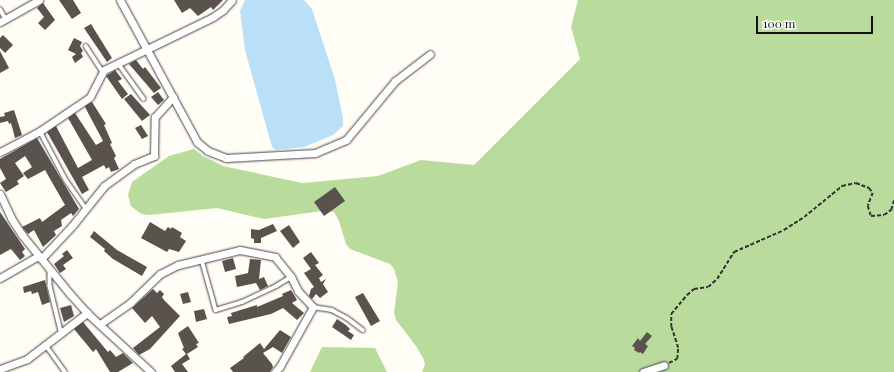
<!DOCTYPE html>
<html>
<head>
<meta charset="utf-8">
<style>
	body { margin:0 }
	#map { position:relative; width:894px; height:372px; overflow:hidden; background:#fffdf5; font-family:"Playfair Display",serif }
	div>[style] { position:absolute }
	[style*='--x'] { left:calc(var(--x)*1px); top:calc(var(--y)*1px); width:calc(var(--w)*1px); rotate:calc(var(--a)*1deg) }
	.forest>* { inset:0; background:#b9dc9c }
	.water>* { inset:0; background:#b9e0f7 }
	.building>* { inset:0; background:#5a524d }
	.path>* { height:1.5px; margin-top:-0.75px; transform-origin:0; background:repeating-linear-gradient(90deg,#333 0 4px,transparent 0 6px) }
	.roads { filter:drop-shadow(0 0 1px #444) drop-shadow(0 0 1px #444) }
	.service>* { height:3.5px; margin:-1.75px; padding:0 1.75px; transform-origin:1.75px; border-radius:1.75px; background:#fff }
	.minor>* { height:7px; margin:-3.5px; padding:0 3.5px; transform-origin:3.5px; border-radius:3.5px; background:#fff }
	span { translate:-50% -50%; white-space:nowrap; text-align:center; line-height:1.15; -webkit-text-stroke:4px #fff; paint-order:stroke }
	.scale { position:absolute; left:756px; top:16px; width:117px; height:18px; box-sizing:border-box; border:2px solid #111; border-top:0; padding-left:5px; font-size:12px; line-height:14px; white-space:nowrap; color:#111; -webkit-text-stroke:3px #fff; paint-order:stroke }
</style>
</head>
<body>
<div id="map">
	<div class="forest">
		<div style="clip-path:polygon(578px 0,894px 0,894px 372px,422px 372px,425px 364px,423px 358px,416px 346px,396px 320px,394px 313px,398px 282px,394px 269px,390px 264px,350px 249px,346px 244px,339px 221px,334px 212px,322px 211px,264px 219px,217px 208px,149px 215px,141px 214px,131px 206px,128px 195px,132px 182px,169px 156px,194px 149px,203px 156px,223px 166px,302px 183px,378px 176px,421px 160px,474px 165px,580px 59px,571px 27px)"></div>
		<div style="clip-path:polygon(322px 347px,375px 348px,387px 372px,310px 372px)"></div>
	</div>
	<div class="water">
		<div style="clip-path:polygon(245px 0,304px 0,312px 9px,335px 80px,343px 118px,343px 126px,333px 135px,304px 147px,276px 150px,272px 147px,245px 50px,240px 11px)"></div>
	</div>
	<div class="building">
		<div style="clip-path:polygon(59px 0,73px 0,81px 13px,72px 19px)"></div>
		<div style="clip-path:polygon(174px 0,223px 0,213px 10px,211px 7px,198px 16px,190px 8px,182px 13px)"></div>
		<div style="clip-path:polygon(43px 3px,55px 20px,45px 30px,38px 23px,44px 17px,37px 8px)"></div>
		<div style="clip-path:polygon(91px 24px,112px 58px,107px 62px,84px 28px)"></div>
		<div style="clip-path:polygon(3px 35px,13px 45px,5px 53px,0 48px,0 38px)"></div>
		<div style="clip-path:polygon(74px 38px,82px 42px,80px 46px,83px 51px,81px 53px,83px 57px,75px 63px,72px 57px,76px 54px,68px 50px)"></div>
		<div style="clip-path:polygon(0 51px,9px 68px,0 73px)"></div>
		<div style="clip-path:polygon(136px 60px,143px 69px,145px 67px,161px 88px,154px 93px,129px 64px)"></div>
		<div style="clip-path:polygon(115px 70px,122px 79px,118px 81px,128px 94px,122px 99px,106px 76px)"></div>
		<div style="clip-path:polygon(158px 92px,164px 100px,158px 105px,151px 97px)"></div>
		<div style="clip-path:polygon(131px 94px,150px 115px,142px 121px,124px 99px)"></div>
		<div style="clip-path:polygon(92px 102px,106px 124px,104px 125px,112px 143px,110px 144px,116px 156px,114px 158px,119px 169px,111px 172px,109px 167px,106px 169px,104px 165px,82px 177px,89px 190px,82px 194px,47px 132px,56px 126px,78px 168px,92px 160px,68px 118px,75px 113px,96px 145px,103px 141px,86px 109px,85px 106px)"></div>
		<div style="clip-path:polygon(14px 110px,22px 135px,15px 138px,11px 123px,9px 124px,8px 121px,0 123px,0 117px,5px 116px,4px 113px)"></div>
		<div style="clip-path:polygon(141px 125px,148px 136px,142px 139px,135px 128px)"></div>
		<div style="clip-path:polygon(37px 138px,79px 209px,73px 216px,71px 213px,61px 220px,62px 226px,54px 231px,56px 235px,43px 247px,34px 230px,28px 234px,22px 227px,40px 218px,42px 222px,65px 205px,45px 170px,28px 179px,23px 173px,32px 167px,25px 156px,15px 163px,24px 176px,17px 181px,19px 184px,6px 192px,0 183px,6px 179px,0 168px,0 159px)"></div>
		<div style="clip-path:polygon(335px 187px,345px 201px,324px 216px,314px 202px)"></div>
		<div style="clip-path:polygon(0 212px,25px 249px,22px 252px,25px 256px,20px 260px,11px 249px,0 255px)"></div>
		<div style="clip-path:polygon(150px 222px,165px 231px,168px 227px,171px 229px,172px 227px,182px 233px,180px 237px,186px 241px,179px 252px,169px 249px,167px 252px,141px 238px)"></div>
		<div style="clip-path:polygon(273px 224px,277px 231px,261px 238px,261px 243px,254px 243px,254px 239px,251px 238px,251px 229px,259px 230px)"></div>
		<div style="clip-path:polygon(289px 225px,300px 242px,293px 248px,280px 231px)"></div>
		<div style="clip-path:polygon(94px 231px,117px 250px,147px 267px,142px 276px,113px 259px,104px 251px,105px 249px,90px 237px)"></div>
		<div style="clip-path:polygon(67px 250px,73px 258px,63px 265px,66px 269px,60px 273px,54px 264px,64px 256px,62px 254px)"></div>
		<div style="clip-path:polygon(311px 252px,319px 263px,315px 265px,323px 275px,319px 278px,321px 282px,326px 279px,323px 284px,328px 292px,320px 298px,316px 294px,312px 299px,309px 296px,311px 289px,314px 287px,304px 273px,311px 269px,303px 258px)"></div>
		<div style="clip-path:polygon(233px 258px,236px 269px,225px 272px,222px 261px)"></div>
		<div style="clip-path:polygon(250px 259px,261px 260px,259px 279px,264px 277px,268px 286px,260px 290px,256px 283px,237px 287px,235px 276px,248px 273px)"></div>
		<div style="clip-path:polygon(45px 280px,50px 302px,42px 305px,38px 292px,32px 294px,31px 291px,24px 293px,23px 287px)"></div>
		<div style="clip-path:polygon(153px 289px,157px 293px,160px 290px,164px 294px,162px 297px,164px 300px,180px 316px,150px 349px,139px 355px,133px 348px,160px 327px,152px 316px,145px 323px,132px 308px)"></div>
		<div style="clip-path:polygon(291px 290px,297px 300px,292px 303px,304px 313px,297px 320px,283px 308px,271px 314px,229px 324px,227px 317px,232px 316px,231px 313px,257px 305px,257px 307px,283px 296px,282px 294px)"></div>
		<div style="clip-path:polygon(188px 292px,191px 302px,183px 304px,180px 294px)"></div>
		<div style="clip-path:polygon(363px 293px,380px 321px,371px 326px,355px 297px)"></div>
		<div style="clip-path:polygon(71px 305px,74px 316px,64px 322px,60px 308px)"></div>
		<div style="clip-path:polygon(204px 309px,207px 319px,196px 322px,194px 311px)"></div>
		<div style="clip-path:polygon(337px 319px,346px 325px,350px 329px,348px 331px,354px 335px,351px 340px,332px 327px)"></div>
		<div style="clip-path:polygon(83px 322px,108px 352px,110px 350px,116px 357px,123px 353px,133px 363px,118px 372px,110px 372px,96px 349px,93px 352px,74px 329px)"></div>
		<div style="clip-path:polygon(188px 326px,199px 343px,196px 344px,198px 347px,187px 354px,190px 359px,182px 364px,188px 372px,175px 372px,171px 366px,186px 354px,182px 349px,184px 348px,178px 333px)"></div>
		<div style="clip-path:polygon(280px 330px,291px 337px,282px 353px,273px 347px,263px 353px,272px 364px,273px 367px,270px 372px,233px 372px,230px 368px,244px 358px,243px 357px,260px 343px,264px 349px)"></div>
		<div style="clip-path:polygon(647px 332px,652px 336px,645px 344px,648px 346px,643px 354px,640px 352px,639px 353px,634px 350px,635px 348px,632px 346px,638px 338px,640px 341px)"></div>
	</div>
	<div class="path">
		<div style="--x:669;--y:363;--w:9;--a:-27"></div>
		<div style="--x:677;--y:359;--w:11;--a:-85"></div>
		<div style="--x:678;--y:348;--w:22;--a:-108"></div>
		<div style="--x:671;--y:327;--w:13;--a:-90"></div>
		<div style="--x:671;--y:314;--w:25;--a:-50"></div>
		<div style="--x:687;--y:295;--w:9;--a:-41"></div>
		<div style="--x:694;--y:289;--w:14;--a:-8"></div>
		<div style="--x:708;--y:287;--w:12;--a:-42"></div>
		<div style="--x:717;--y:279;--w:32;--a:-58"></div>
		<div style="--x:734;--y:252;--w:55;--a:-23.7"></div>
		<div style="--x:784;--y:230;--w:24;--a:-33"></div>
		<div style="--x:804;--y:217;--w:49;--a:-39.2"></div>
		<div style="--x:842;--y:186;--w:14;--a:-12"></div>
		<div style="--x:856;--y:183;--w:14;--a:21"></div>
		<div style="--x:869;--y:188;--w:6;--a:51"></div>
		<div style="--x:873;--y:193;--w:14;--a:111"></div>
		<div style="--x:868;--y:206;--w:10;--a:73"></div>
		<div style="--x:871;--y:216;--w:13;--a:-4"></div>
		<div style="--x:884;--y:215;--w:9;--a:-36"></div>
		<div style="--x:891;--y:210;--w:10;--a:-73"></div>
	</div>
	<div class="roads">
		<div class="service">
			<div style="--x:0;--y:9;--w:12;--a:59"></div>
			<div style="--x:86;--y:46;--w:30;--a:57"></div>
			<div style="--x:118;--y:63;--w:44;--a:54.2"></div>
			<div style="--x:40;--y:131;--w:55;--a:62"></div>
			<div style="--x:66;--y:180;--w:35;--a:55"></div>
			<div style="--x:202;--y:260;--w:52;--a:74.4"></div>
			<div style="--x:216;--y:310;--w:27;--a:-17"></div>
			<div style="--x:242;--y:302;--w:38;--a:-25"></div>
			<div style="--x:276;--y:286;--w:17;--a:-31"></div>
			<div style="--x:50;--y:271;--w:15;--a:90"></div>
			<div style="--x:50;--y:286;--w:46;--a:76.3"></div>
			<div style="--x:313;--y:307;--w:19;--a:9"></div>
			<div style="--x:332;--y:310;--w:17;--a:28"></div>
			<div style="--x:347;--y:318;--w:20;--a:37"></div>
			<div style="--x:45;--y:344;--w:34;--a:54"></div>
		</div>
		<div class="minor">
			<div style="--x:120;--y:0;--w:162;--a:61.5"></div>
			<div style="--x:197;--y:142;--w:14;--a:39"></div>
			<div style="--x:208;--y:151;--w:19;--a:21"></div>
			<div style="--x:226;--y:158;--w:89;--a:-3.2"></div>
			<div style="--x:315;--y:153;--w:34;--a:-23"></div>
			<div style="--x:346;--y:140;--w:77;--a:-50.3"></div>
			<div style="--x:395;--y:81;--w:44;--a:-37.6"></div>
			<div style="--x:0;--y:22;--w:45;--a:-29.4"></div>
			<div style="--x:0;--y:152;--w:45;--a:-27.7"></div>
			<div style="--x:40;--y:131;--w:60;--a:-34.2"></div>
			<div style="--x:90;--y:97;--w:30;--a:-63"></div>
			<div style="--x:104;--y:70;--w:121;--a:-25.9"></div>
			<div style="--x:213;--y:17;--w:12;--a:-35"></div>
			<div style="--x:223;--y:10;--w:13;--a:-48"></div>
			<div style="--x:0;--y:194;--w:26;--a:65"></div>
			<div style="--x:11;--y:218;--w:20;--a:57"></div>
			<div style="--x:22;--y:235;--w:76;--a:50.9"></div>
			<div style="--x:70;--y:294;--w:25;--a:48"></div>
			<div style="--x:87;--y:313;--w:87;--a:42.7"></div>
			<div style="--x:41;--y:259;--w:45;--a:-46.8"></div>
			<div style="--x:72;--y:226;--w:51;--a:-51.3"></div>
			<div style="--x:104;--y:186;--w:37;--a:-36"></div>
			<div style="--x:134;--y:164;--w:22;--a:-22"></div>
			<div style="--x:154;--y:156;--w:39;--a:-89"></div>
			<div style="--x:155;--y:117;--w:27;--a:-48"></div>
			<div style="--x:0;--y:278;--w:44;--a:-30.1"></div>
			<div style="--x:100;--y:324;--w:37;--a:-35"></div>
			<div style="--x:130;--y:303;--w:42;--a:-44"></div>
			<div style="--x:160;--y:274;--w:20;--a:-27"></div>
			<div style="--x:178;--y:265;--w:64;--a:-13.6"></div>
			<div style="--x:240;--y:250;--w:36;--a:11"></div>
			<div style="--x:275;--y:257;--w:26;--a:51"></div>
			<div style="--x:291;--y:277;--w:16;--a:63"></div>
			<div style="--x:298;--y:291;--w:22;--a:47"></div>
			<div style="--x:313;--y:307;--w:68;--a:119.2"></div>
			<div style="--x:280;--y:366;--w:8;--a:130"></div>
			<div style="--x:0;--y:369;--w:29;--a:-20"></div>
			<div style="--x:27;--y:359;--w:76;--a:-37.5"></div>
			<div style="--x:643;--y:372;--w:22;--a:-18"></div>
		</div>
	</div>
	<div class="scale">100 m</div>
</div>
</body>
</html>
